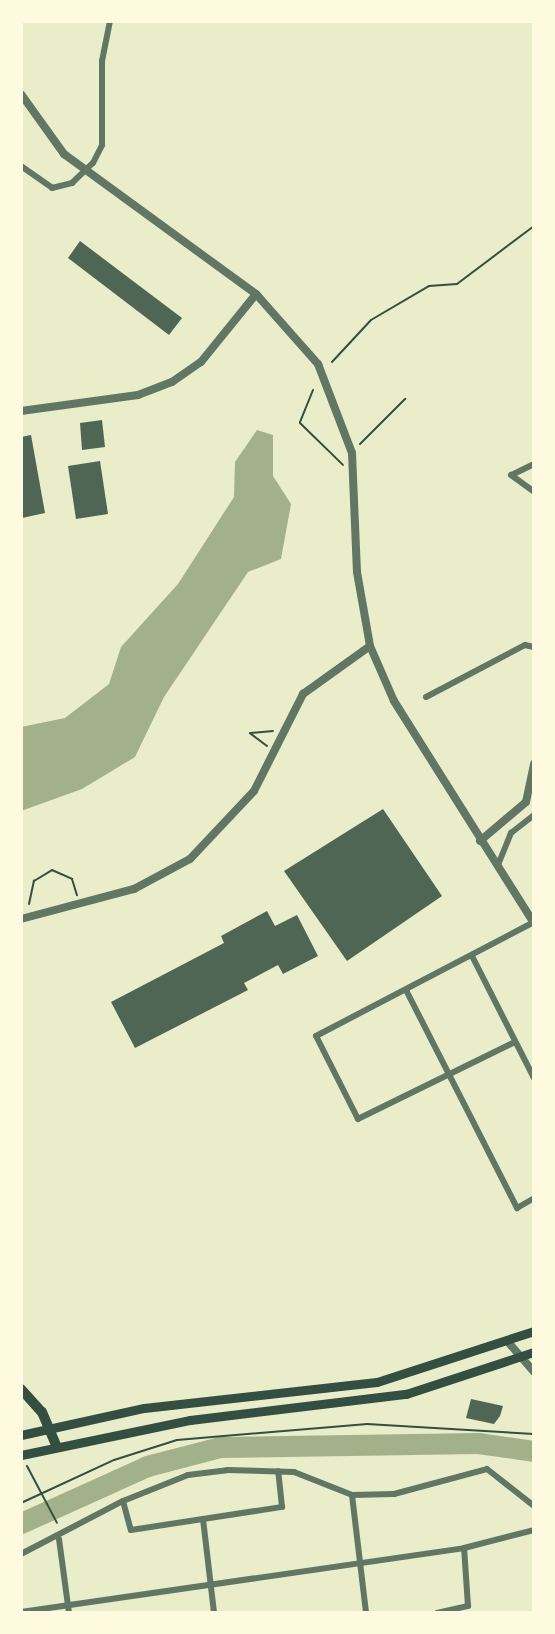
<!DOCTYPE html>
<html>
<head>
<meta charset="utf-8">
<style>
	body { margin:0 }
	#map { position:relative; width:555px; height:1634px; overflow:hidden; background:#e9edc9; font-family:Poppins,sans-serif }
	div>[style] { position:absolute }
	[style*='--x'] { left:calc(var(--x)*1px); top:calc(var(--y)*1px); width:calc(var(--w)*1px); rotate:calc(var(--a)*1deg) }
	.water>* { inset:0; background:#a3b18a }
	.river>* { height:21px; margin:-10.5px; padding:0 10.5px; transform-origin:10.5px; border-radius:10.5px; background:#a3b18a }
	.building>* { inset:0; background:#4f6655 }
	.path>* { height:2px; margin:-1px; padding:0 1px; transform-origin:1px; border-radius:1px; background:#344e41 }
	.minor>* { height:6px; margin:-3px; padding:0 3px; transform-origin:3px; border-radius:3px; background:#617663 }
	.tertiary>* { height:8px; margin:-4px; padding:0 4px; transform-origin:4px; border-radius:4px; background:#617663 }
	.secondary>* { height:9px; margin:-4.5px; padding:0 4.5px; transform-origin:4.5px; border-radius:4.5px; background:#344e41 }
	.primary>* { height:10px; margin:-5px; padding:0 5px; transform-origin:5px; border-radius:5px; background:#344e41 }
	span { translate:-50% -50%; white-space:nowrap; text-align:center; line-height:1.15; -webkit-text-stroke:5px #fefae0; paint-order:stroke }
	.frame { position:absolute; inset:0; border:23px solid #fefae0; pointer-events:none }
</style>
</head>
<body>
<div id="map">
	<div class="water">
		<div style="clip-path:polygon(257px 430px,273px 435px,273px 476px,291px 504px,281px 559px,248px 572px,164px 697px,135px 757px,82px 789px,21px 811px,21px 727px,65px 718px,109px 684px,121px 647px,178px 584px,234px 497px,235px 462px)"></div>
	</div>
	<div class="river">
		<div style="--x:21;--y:1523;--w:138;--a:-24.3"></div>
		<div style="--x:147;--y:1466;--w:75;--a:-14.6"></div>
		<div style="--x:220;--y:1447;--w:258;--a:-0.9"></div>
		<div style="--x:478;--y:1443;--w:57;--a:8.1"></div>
	</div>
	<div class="building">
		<div style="clip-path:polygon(80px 241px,182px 318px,169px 335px,68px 258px)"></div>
		<div style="clip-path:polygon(102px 420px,105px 447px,82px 450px,80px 423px)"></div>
		<div style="clip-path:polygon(31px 435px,45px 513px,22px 518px,21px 437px)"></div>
		<div style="clip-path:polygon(100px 461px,108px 514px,76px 519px,68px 466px)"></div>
		<div style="clip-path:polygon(383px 809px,442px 896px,347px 961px,284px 871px)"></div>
		<div style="clip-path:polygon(267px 911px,275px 926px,297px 915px,318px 956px,283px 974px,278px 965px,244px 983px,248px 990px,135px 1048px,111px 1002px,224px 943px,221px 936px)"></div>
		<div style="clip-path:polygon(471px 1399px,503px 1406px,500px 1416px,494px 1424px,466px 1418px)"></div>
	</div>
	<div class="path">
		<div style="--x:332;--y:362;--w:57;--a:-47.1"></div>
		<div style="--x:371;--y:320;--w:67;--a:-30.4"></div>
		<div style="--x:429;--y:286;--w:28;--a:-4"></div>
		<div style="--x:457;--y:284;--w:96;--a:-37"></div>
		<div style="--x:313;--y:390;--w:35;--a:112"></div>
		<div style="--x:300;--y:423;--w:60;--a:44.3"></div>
		<div style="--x:360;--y:444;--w:64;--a:-45"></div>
		<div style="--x:267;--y:746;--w:21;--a:-143"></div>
		<div style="--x:250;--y:733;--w:23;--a:-5"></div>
		<div style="--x:29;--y:904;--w:24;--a:-78"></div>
		<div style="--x:34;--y:881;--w:21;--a:-31"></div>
		<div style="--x:52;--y:870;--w:22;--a:24"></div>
		<div style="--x:72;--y:879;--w:17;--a:73"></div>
		<div style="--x:27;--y:1466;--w:64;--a:62.2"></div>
		<div style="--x:21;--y:1503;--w:102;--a:-24.8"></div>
		<div style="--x:114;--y:1460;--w:66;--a:-17.6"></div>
		<div style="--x:177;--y:1440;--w:191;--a:-4.8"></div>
		<div style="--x:367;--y:1424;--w:167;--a:3.4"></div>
	</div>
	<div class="minor">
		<div style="--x:21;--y:166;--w:38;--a:35"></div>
		<div style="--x:52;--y:188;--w:21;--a:-14"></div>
		<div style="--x:72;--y:183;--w:29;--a:-44"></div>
		<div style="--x:93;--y:163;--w:20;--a:-63"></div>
		<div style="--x:102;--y:145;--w:84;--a:-90"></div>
		<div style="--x:102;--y:61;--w:41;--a:-78.7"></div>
		<div style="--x:534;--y:464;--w:25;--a:154"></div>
		<div style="--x:511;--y:475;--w:29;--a:36"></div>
		<div style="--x:426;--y:697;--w:112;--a:-27.7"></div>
		<div style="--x:525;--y:645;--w:9;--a:13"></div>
		<div style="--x:498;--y:865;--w:35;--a:-68"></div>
		<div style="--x:511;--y:833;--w:29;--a:-38"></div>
		<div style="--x:472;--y:956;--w:137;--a:63.1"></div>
		<div style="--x:406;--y:990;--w:245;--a:63"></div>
		<div style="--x:517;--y:1208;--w:20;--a:-30"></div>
		<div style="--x:515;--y:1042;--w:175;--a:153.9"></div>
		<div style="--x:358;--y:1119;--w:93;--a:-116.8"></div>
		<div style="--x:316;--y:1036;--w:246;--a:-27.6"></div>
		<div style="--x:352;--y:1495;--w:119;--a:83.2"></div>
		<div style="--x:123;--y:1501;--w:30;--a:75"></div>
		<div style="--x:131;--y:1530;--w:153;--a:-8.7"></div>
		<div style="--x:282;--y:1507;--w:36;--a:-96"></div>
		<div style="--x:203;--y:1519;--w:95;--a:83.3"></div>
		<div style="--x:59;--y:1539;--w:75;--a:82.3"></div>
		<div style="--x:21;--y:1554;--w:115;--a:-27.5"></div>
		<div style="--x:123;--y:1501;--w:70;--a:-21.8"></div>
		<div style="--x:188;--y:1475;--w:39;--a:-7"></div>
		<div style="--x:227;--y:1470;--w:67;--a:1.7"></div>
		<div style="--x:294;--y:1472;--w:62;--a:21.6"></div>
		<div style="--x:352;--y:1495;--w:42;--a:-1.4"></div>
		<div style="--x:394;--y:1494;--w:96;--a:-15"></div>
		<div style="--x:487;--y:1469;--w:60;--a:38.2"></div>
		<div style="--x:21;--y:1612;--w:448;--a:-8.2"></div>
		<div style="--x:464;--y:1548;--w:72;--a:-14.4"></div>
		<div style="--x:437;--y:1613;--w:32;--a:-13"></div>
		<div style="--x:468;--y:1606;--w:58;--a:-93.9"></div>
	</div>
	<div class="tertiary">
		<div style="--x:21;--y:94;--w:74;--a:54.4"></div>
		<div style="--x:64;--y:154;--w:238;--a:36.1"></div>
		<div style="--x:256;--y:294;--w:94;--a:48.5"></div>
		<div style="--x:318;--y:364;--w:95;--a:69.1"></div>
		<div style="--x:352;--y:453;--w:119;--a:87.6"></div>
		<div style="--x:357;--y:572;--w:75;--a:80"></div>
		<div style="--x:370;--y:646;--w:60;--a:66.4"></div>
		<div style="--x:394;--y:701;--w:262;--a:57.8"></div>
		<div style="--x:21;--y:411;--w:118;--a:-7.8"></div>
		<div style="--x:138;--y:395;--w:36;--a:-21"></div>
		<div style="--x:172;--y:382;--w:35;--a:-35"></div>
		<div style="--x:201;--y:362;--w:87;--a:-51"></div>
		<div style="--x:480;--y:841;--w:60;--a:-40.3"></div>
		<div style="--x:526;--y:802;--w:39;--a:-78"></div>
		<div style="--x:21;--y:919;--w:117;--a:-14.9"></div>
		<div style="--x:134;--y:889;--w:64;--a:-28.2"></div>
		<div style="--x:190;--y:859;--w:93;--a:-46.7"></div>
		<div style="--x:254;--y:791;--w:109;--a:-63.2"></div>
		<div style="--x:303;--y:694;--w:82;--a:-35.6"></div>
		<div style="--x:508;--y:1342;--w:40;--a:49"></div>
	</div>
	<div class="secondary">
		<div style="--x:21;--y:1435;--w:126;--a:-12.4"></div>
		<div style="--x:144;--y:1408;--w:234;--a:-6.4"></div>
		<div style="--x:377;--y:1382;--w:165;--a:-18"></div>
		<div style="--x:21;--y:1455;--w:173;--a:-11.7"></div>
		<div style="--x:190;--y:1420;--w:218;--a:-6.9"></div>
		<div style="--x:406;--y:1394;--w:135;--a:-18.2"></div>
	</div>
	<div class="primary">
		<div style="--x:21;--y:1389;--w:31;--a:48"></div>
		<div style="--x:42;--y:1412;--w:36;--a:67"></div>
	</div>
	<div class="frame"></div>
</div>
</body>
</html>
